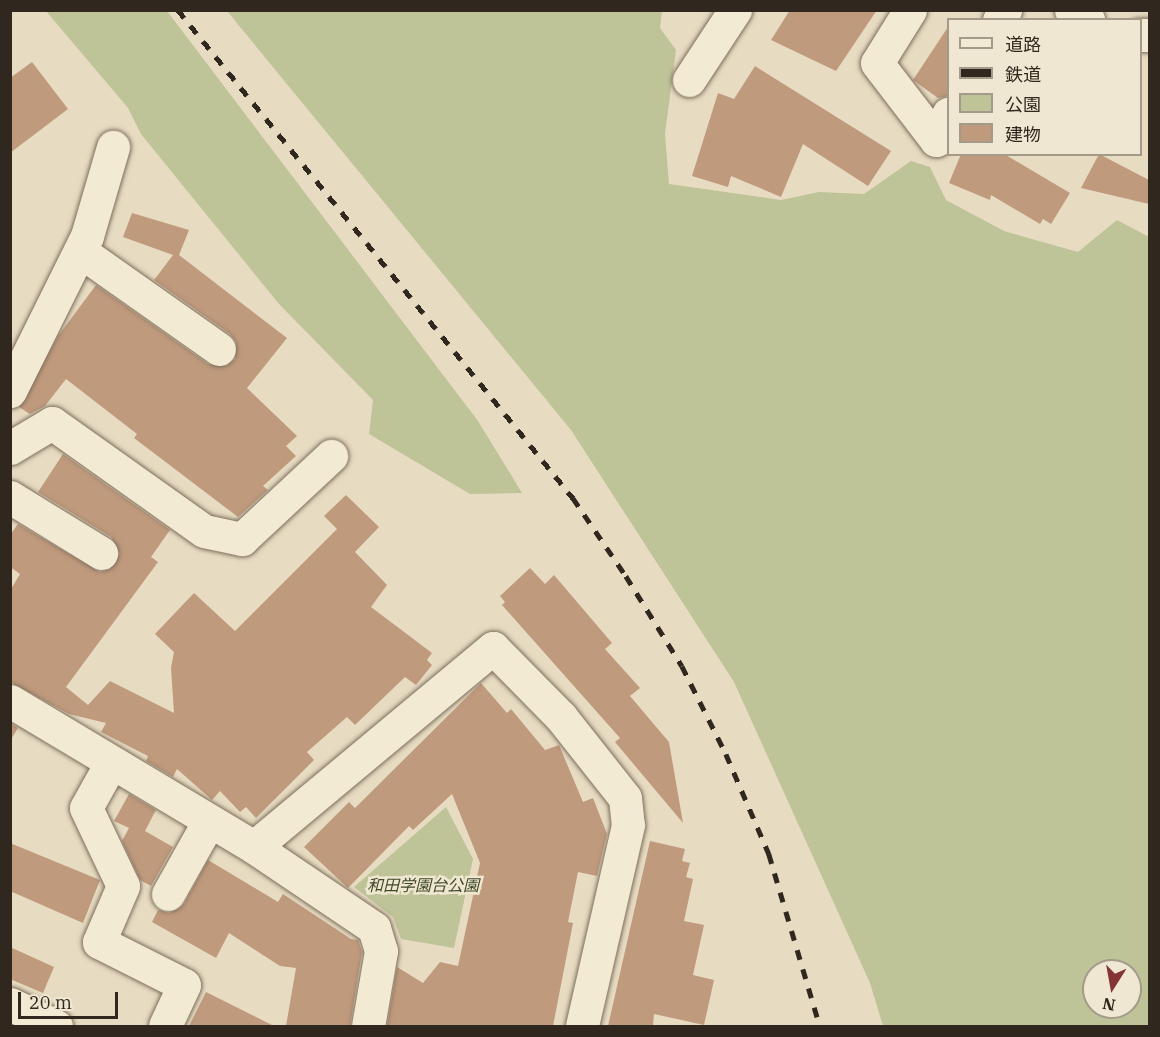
<!DOCTYPE html>
<html>
<head>
<meta charset="utf-8">
<style>
	body { margin:0 }
	#map { position:relative; width:1160px; height:1037px; overflow:hidden; background:#e7dcc2; font-family:"IBM Plex Serif","Noto Sans JP",serif }
	div>[style] { position:absolute }
	[style*='--x'] { left:calc(var(--x)*1px); top:calc(var(--y)*1px); width:calc(var(--w)*1px); rotate:calc(var(--a)*1deg) }
	.green>* { inset:0; background:#bec398 }
	.building>* { inset:0; background:#c09a7d }
	.roads { filter:drop-shadow(0 0 2px #7e6e5c) drop-shadow(0 0 2px #7e6e5c) }
	.minor>* { height:33px; margin:-16.5px; padding:0 16.5px; transform-origin:16.5px; border-radius:16.5px; background:#f3ead4 }
	.rail>* { height:4.5px; margin-top:-2.25px; transform-origin:0; background:repeating-linear-gradient(90deg,#30271e 0 10px,transparent 0 20px) }
	span { translate:-50% -50%; white-space:nowrap; text-align:center; line-height:1.15; -webkit-text-stroke:5px #efe7d1; paint-order:stroke }
	.park-label { font-size:16px; color:#414a27; font-style:italic }
	.frame { position:absolute; inset:0; border:12px solid #30271e; pointer-events:none }
	.legend { position:absolute; left:947px; top:18px; width:195px; height:138px; box-sizing:border-box; background:#efe7d1; border:2px solid #a39a89; margin:0; padding:8px 10px; list-style:none; font-size:18px; color:#30271e }
	.legend li { display:flex; align-items:center; gap:12px; height:30px }
	.legend b { width:30px; border:2px solid #a39a89 }
	.north { position:absolute; left:1082px; top:959px; width:60px; height:60px; box-sizing:border-box; background:#efe7d1; border:2px solid #a39a89; border-radius:50%; rotate:191deg; font-size:16px; font-weight:700; line-height:24px; text-align:center; color:#30271e }
	.north::after { content:''; display:block; margin:auto; width:21px; height:27px; background:#853434; clip-path:polygon(50% 0,100% 100%,50% 72%,0 100%) }
	.scale { position:absolute; left:18px; top:992px; width:100px; height:27px; box-sizing:border-box; border:3px solid #30271e; border-top:0; padding-left:8px; font-size:18px; line-height:21px; white-space:nowrap; color:#30271e; -webkit-text-stroke:4px #efe7d1; paint-order:stroke }
</style>
</head>
<body>
<div id="map">
	<div class="green">
		<div style="clip-path:polygon(46px 11px,167px 11px,478px 421px,522px 493px,470px 494px,369px 434px,373px 400px,279px 304px,141px 134px,128px 108px)"></div>
		<div style="clip-path:polygon(evenodd,227px 11px,662px 11px,660px 28px,676px 50px,665px 134px,669px 184px,781px 200px,819px 192px,864px 194px,911px 161px,930px 167px,946px 200px,1004px 231px,1078px 252px,1117px 220px,1149px 237px,1149px 1026px,883px 1026px,870px 983px,734px 682px,571px 430px,227px 11px,1094px 971px,1130px 971px,1130px 1007px,1094px 1007px,1094px 971px)"></div>
		<div style="clip-path:polygon(446px 807px,473px 859px,454px 948px,401px 939px,393px 917px,354px 887px)"></div>
	</div>
	<div class="building">
		<div style="clip-path:polygon(790px 10px,877px 10px,836px 71px,771px 40px)"></div>
		<div style="clip-path:polygon(948px 27px,948px 96px,938px 98px,913px 80px)"></div>
		<div style="clip-path:polygon(32px 62px,68px 109px,10px 153px,10px 78px)"></div>
		<div style="clip-path:polygon(755px 66px,891px 151px,868px 186px,803px 144px,781px 197px,731px 176px,728px 187px,692px 176px,718px 93px,734px 99px)"></div>
		<div style="clip-path:polygon(961px 154px,1004px 154px,1070px 193px,1051px 224px,1043px 219px,1040px 224px,991px 195px,990px 200px,949px 183px)"></div>
		<div style="clip-path:polygon(1099px 154px,1149px 180px,1149px 204px,1081px 188px)"></div>
		<div style="clip-path:polygon(132px 213px,189px 230px,179px 255px,287px 338px,247px 388px,297px 436px,286px 446px,296px 456px,263px 486px,268px 490px,238px 517px,134px 438px,137px 434px,66px 379px,45px 406px,30px 414px,19px 407px,58px 336px,96px 285px,208px 364px,226px 366px,235px 359px,236px 342px,230px 334px,154px 280px,173px 255px,123px 237px)"></div>
		<div style="clip-path:polygon(63px 454px,170px 530px,151px 557px,158px 562px,66px 687px,88px 705px,110px 681px,174px 713px,171px 668px,174px 652px,155px 634px,194px 593px,235px 631px,337px 529px,324px 516px,346px 495px,379px 527px,355px 552px,387px 585px,371px 607px,432px 653px,427px 660px,432px 665px,416px 685px,405px 677px,355px 725px,347px 717px,307px 752px,314px 760px,256px 818px,246px 807px,240px 812px,220px 791px,212px 800px,177px 769px,173px 777px,146px 761px,148px 756px,101px 732px,106px 723px,69px 714px,10px 682px,11px 589px,20px 574px,10px 567px,10px 535px,18px 524px,100px 572px,110px 569px,120px 554px,111px 537px,38px 492px)"></div>
		<div style="clip-path:polygon(530px 568px,545px 584px,554px 575px,612px 643px,605px 649px,640px 688px,630px 696px,669px 742px,683px 823px,615px 742px,620px 738px,502px 605px,505px 602px,500px 596px)"></div>
		<div style="clip-path:polygon(481px 683px,507px 713px,511px 709px,545px 750px,559px 745px,583px 802px,593px 798px,607px 834px,597px 876px,578px 872px,568px 922px,573px 923px,553px 1026px,387px 1026px,397px 967px,423px 983px,440px 962px,458px 966px,480px 863px,452px 794px,413px 830px,409px 826px,348px 888px,304px 847px,349px 802px,355px 808px)"></div>
		<div style="clip-path:polygon(10px 723px,18px 728px,10px 741px)"></div>
		<div style="clip-path:polygon(129px 794px,156px 810px,145px 831px,173px 847px,151px 886px,140px 880px,122px 841px,129px 828px,114px 821px)"></div>
		<div style="clip-path:polygon(650px 841px,685px 849px,682px 861px,690px 863px,686px 877px,693px 879px,684px 921px,704px 925px,693px 975px,714px 980px,704px 1025px,654px 1014px,653px 1026px,608px 1026px)"></div>
		<div style="clip-path:polygon(10px 843px,100px 880px,83px 923px,10px 891px)"></div>
		<div style="clip-path:polygon(208px 860px,278px 902px,283px 894px,351px 939px,358px 940px,362px 952px,350px 1026px,286px 1026px,296px 968px,280px 966px,229px 933px,216px 958px,152px 922px,158px 910px,169px 913px,184px 904px)"></div>
		<div style="clip-path:polygon(10px 947px,54px 967px,43px 993px,10px 979px)"></div>
		<div style="clip-path:polygon(206px 992px,274px 1026px,189px 1026px)"></div>
	</div>
	<div class="roads">
		<div class="minor">
			<div style="--x:910;--y:10;--w:62;--a:121.9"></div>
			<div style="--x:877;--y:63;--w:97;--a:52.5"></div>
			<div style="--x:936;--y:140;--w:29;--a:-65"></div>
			<div style="--x:1071;--y:10;--w:20;--a:30"></div>
			<div style="--x:999;--y:20;--w:12;--a:-59"></div>
			<div style="--x:1140;--y:35;--w:10;--a:0"></div>
			<div style="--x:689;--y:80;--w:84;--a:-56.7"></div>
			<div style="--x:80;--y:251;--w:170;--a:35.2"></div>
			<div style="--x:10;--y:391;--w:173;--a:-63.6"></div>
			<div style="--x:87;--y:236;--w:93;--a:-73.7"></div>
			<div style="--x:10;--y:448;--w:49;--a:-30.8"></div>
			<div style="--x:52;--y:423;--w:186;--a:35.4"></div>
			<div style="--x:204;--y:531;--w:39;--a:12"></div>
			<div style="--x:242;--y:539;--w:122;--a:-43"></div>
			<div style="--x:10;--y:497;--w:107;--a:31.6"></div>
			<div style="--x:10;--y:701;--w:284;--a:30.9"></div>
			<div style="--x:254;--y:847;--w:145;--a:34"></div>
			<div style="--x:374;--y:928;--w:24;--a:73"></div>
			<div style="--x:381;--y:951;--w:76;--a:99.8"></div>
			<div style="--x:111;--y:763;--w:51;--a:119.1"></div>
			<div style="--x:86;--y:808;--w:86;--a:64.6"></div>
			<div style="--x:123;--y:886;--w:61;--a:113.2"></div>
			<div style="--x:99;--y:942;--w:95;--a:26.8"></div>
			<div style="--x:184;--y:985;--w:45;--a:114.9"></div>
			<div style="--x:254;--y:847;--w:311;--a:-39.8"></div>
			<div style="--x:493;--y:648;--w:97;--a:45.4"></div>
			<div style="--x:561;--y:717;--w:103;--a:51.7"></div>
			<div style="--x:625;--y:798;--w:27;--a:84"></div>
			<div style="--x:628;--y:825;--w:206;--a:102.9"></div>
			<div style="--x:168;--y:894;--w:84;--a:-60.7"></div>
			<div style="--x:10;--y:1004;--w:51;--a:25.6"></div>
		</div>
	</div>
	<div class="rail">
		<div style="--x:178;--y:10;--w:628;--a:51.01"></div>
		<div style="--x:573;--y:498;--w:94;--a:55.8"></div>
		<div style="--x:626;--y:576;--w:106;--a:58.1"></div>
		<div style="--x:682;--y:666;--w:98;--a:63.4"></div>
		<div style="--x:726;--y:754;--w:109;--a:66.7"></div>
		<div style="--x:769;--y:854;--w:179;--a:73.5"></div>
	</div>
	<div class="park-label">
		<span style="left:423px;top:885px">和田学園台公園</span>
	</div>
	<div class="frame"></div>
	<ul class="legend">
	<li><b style="height:8px;background:#f3ead4"></b>道路</li>
	<li><b style="height:8px;background:#30271e"></b>鉄道</li>
	<li><b style="height:16px;background:#bec398"></b>公園</li>
	<li><b style="height:16px;background:#c09a7d"></b>建物</li>
	</ul>
	<div class="north">N</div>
	<div class="scale">20 m</div>
</div>
</body>
</html>
